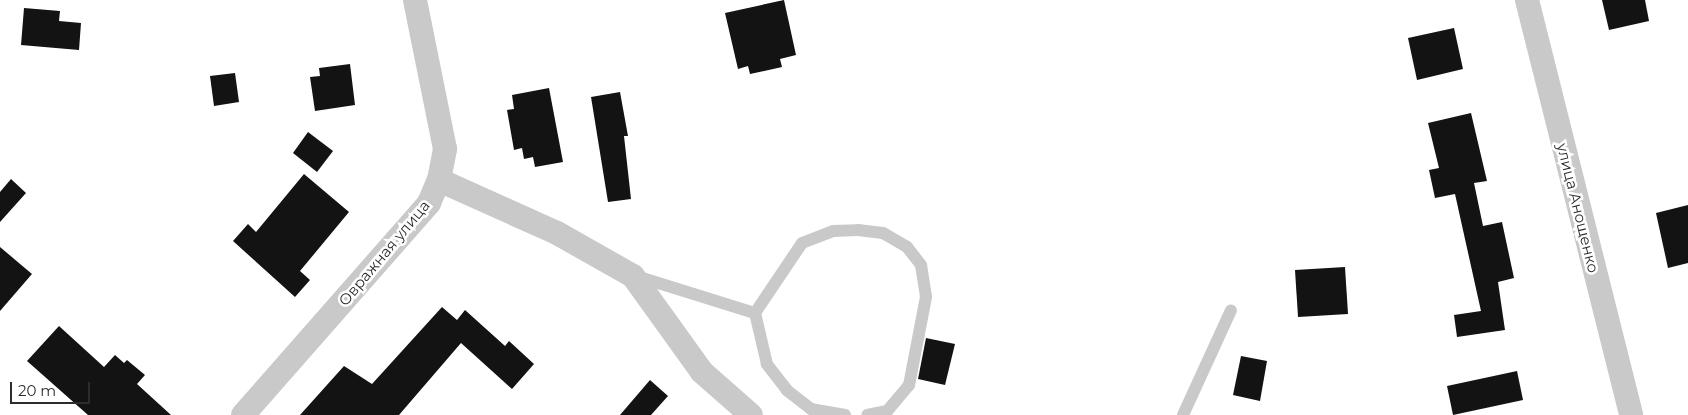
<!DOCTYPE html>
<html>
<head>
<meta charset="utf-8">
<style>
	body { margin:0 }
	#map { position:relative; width:1688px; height:415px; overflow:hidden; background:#fff; font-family:Montserrat,sans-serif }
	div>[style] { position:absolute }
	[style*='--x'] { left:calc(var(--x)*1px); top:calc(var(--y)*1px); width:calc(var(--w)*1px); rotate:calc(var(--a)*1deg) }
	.building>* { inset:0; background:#131313 }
	.service>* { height:12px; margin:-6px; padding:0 6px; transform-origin:6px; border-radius:6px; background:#c9c9c9 }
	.minor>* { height:24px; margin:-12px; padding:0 12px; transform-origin:12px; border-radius:12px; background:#c9c9c9 }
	span { translate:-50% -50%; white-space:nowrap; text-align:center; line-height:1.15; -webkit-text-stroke:5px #fff; paint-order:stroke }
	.street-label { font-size:15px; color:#2c2c2c }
	.scale { position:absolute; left:10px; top:382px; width:80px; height:22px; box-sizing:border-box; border:2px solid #2c2c2c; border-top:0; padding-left:6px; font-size:15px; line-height:18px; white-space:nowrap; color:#2c2c2c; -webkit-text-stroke:4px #fff; paint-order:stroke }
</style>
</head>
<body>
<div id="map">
	<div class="building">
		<div style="clip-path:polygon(784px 0,796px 55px,780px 59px,782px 67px,750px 74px,748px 66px,738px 69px,725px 13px)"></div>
		<div style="clip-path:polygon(1602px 0,1645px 0,1649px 21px,1609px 30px)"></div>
		<div style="clip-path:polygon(24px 8px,60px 11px,59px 21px,81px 23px,79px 50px,21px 45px)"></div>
		<div style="clip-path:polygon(1454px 28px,1463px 69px,1417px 80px,1408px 38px)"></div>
		<div style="clip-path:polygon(350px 64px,355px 105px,315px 111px,310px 77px,320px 76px,319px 68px)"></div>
		<div style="clip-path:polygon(235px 73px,239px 102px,214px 106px,210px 76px)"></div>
		<div style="clip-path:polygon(549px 88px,563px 162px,535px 167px,533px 157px,524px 159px,522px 148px,514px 150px,507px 110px,514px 109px,512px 95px)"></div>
		<div style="clip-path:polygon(620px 92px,628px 136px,624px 136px,631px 199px,608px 202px,591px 97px)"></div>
		<div style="clip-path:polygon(1471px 113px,1487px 181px,1474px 183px,1483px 226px,1502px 222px,1514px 278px,1498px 282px,1505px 330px,1457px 337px,1454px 315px,1481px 311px,1455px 194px,1435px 198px,1429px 170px,1439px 168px,1428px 123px)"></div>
		<div style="clip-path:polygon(308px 132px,333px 151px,317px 172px,293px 153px)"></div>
		<div style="clip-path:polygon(304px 174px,349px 212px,300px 271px,310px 280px,295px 297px,233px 241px,248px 224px,256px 232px)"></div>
		<div style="clip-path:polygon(11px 179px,26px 193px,0 222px,0 192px)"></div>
		<div style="clip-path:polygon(1688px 205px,1688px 263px,1668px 268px,1656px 213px)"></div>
		<div style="clip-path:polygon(0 247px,32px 274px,0 311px)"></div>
		<div style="clip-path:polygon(1345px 267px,1348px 314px,1298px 317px,1295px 270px)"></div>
		<div style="clip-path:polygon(442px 307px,457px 320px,465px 310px,505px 346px,509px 341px,534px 364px,512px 389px,461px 343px,399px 415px,300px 415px,344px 366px,372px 384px)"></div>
		<div style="clip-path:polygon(59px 326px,104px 367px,115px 355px,124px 363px,127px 360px,145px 375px,137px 384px,171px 415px,88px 415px,27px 361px)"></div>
		<div style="clip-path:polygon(926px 338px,955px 344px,945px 385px,918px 379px)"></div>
		<div style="clip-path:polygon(1241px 356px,1267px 361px,1260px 401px,1233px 395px)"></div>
		<div style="clip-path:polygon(1517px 371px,1523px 400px,1453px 415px,1447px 386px)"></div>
		<div style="clip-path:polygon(650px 380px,668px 396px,651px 415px,620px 415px)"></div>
	</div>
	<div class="service">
		<div style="--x:636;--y:276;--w:125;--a:17.3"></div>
		<div style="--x:845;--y:415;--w:35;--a:-170"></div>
		<div style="--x:811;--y:409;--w:31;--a:-142"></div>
		<div style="--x:787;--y:390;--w:33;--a:-128"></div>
		<div style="--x:767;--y:364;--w:52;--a:-103.2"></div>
		<div style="--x:755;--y:313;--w:84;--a:-56.1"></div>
		<div style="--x:802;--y:243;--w:33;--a:-21"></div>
		<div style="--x:833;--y:231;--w:25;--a:-2"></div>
		<div style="--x:858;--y:230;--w:25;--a:7"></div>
		<div style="--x:883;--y:233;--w:28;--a:30"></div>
		<div style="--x:907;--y:247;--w:23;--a:52"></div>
		<div style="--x:921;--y:265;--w:32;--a:81"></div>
		<div style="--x:926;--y:297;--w:90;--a:100.9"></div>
		<div style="--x:909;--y:385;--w:34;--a:130"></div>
		<div style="--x:887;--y:411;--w:20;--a:169"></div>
		<div style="--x:1183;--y:415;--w:115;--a:-65.4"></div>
	</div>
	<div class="minor">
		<div style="--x:1527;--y:0;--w:428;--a:75.9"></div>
		<div style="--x:439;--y:180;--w:129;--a:24.2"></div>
		<div style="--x:557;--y:233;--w:87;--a:29.5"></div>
		<div style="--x:633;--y:276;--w:118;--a:54.3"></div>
		<div style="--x:702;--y:372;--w:65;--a:41.3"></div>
		<div style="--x:243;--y:415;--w:282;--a:-48.7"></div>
		<div style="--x:429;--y:203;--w:25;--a:-67"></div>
		<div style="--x:439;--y:180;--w:32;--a:-79"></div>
		<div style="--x:445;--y:149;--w:152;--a:-101.4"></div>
	</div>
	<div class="street-label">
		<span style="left:1578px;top:208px;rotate:76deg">улица Анощенко</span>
		<span style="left:384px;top:253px;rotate:-50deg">Овражная улица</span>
	</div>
	<div class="scale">20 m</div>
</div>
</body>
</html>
